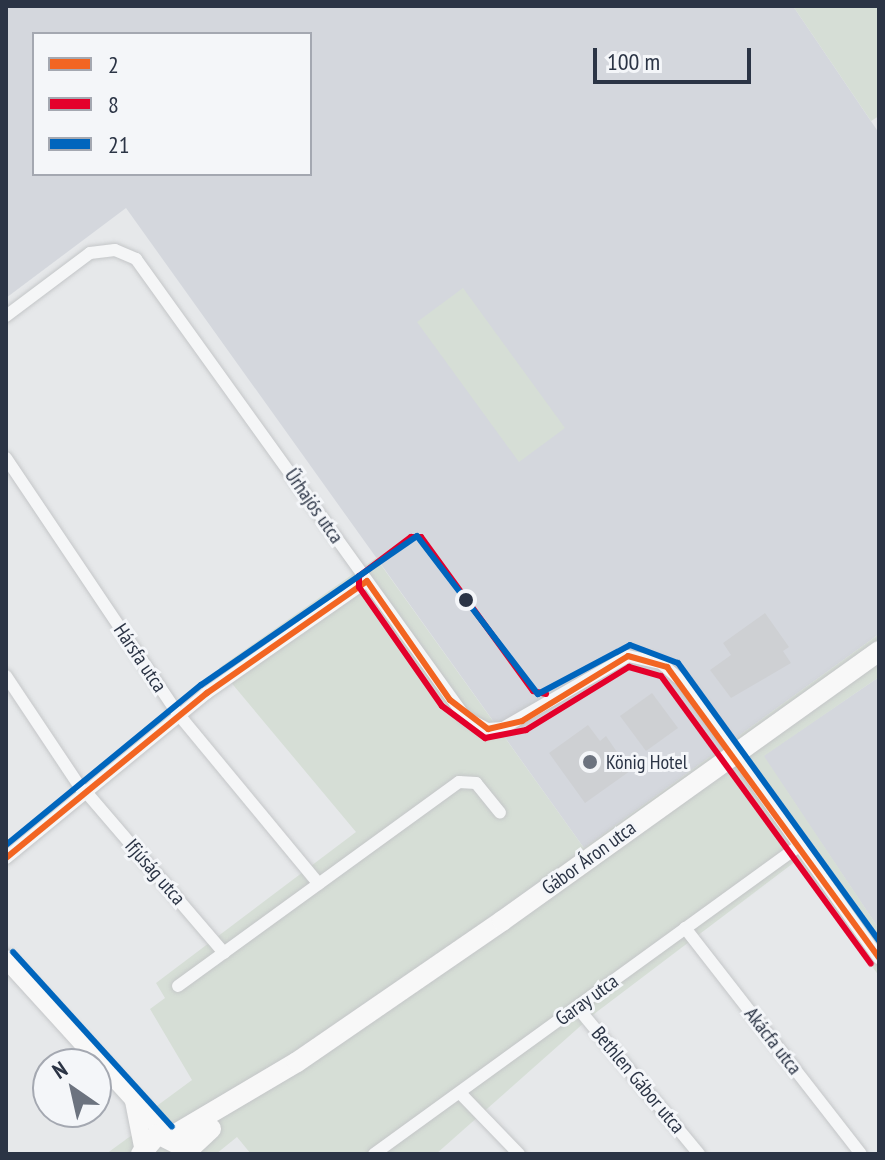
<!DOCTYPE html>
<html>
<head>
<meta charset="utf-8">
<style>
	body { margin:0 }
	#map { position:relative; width:885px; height:1160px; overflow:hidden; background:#e6e8ea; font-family:"PT Sans Narrow",sans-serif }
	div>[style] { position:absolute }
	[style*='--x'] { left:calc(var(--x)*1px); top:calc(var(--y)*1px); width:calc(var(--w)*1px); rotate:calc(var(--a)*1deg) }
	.built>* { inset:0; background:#d4d7dd }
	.green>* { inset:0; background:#d6ded6 }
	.building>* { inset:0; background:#ced0d3 }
	.roads { filter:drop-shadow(0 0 2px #c4c6c8) drop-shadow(0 0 2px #c4c6c8) }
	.minor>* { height:12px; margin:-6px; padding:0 6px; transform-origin:6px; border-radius:6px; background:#f5f6f7 }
	.secondary>* { height:18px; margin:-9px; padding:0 9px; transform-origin:9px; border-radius:9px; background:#f8f8f8 }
	.primary>* { height:20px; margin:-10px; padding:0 10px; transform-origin:10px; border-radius:10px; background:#f8f8f8 }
	.bus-1>* { height:6px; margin:-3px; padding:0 3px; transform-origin:3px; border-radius:3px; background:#f26522 }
	.bus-2>* { height:6px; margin:-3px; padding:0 3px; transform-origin:3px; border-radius:3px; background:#e4002b }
	.bus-3>* { height:6px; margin:-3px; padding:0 3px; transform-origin:3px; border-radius:3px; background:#0065bd }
	.dots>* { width:22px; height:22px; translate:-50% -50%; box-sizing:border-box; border:4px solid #f4f6f9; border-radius:50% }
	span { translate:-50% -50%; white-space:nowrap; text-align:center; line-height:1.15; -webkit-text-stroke:6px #f4f6f9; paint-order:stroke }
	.street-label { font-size:20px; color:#2b3445 }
	.poi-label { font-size:20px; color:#2b3445 }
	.left { translate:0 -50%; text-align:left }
	.frame { position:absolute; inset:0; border:8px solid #2b3445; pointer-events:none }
	.legend { position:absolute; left:32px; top:32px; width:280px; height:144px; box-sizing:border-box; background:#f4f6f9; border:2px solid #a4a8b1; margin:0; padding:10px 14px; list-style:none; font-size:24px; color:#2b3445 }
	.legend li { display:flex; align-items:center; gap:16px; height:40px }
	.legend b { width:40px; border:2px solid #a4a8b1 }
	.north { position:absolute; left:32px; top:1048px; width:80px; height:80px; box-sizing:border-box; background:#f4f6f9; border:2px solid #a4a8b1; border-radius:50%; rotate:326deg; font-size:22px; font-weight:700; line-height:32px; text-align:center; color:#2b3445 }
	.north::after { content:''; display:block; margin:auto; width:28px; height:36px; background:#6c737f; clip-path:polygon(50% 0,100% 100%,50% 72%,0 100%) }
	.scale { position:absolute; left:593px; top:48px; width:158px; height:36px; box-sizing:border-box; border:4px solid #2b3445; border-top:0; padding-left:10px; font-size:24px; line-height:28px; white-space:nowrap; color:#2b3445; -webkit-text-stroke:6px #f4f6f9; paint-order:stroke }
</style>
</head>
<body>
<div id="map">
	<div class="built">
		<div style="clip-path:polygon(evenodd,6px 6px,793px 6px,879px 133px,879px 634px,584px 848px,126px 208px,6px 298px,6px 6px,34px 34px,310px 34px,310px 174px,34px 174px,34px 34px)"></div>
		<div style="clip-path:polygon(879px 677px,879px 929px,763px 756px)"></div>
	</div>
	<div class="green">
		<div style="clip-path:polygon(793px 6px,879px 6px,879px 116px,871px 121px)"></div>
		<div style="clip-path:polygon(463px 288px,565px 428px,519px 462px,417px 322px)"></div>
		<div style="clip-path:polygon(376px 558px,584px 848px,879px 634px,879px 677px,764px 756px,879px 929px,879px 976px,796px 861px,594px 1014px,436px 1154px,251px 1154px,237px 1137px,216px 1154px,106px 1154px,132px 1135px,131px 1125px,192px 1080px,150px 1009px,165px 998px,156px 983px,356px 832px,219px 668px)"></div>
	</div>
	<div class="building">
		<div style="clip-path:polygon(765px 613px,789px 647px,783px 651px,791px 663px,731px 698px,710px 670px,731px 655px,723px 643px)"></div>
		<div style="clip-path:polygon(652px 693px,678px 728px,646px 751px,620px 716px)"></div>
		<div style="clip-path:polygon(588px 725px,600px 741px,606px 736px,630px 771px,585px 803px,549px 753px)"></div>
	</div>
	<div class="roads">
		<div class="minor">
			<div style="--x:6;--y:316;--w:105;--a:-36.9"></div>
			<div style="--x:90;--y:253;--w:25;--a:-7"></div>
			<div style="--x:115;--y:250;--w:23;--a:23"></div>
			<div style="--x:136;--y:259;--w:564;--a:54.31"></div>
			<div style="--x:465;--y:717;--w:26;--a:28"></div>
			<div style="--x:488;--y:729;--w:15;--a:-4"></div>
			<div style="--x:503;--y:728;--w:144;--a:-29.9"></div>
			<div style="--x:628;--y:656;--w:34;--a:12"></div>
			<div style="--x:661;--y:663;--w:32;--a:41"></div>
			<div style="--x:685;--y:684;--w:336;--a:54.7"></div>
			<div style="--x:6;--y:458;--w:310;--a:56.1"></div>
			<div style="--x:179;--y:715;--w:219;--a:50.4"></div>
			<div style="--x:6;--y:676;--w:141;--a:56.3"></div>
			<div style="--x:86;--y:792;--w:212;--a:49.4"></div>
			<div style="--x:6;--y:858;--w:260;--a:-39.4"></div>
			<div style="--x:207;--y:693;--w:195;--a:-35"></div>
			<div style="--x:685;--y:928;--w:286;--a:52.1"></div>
			<div style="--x:178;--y:986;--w:347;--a:-36"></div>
			<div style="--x:459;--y:782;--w:17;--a:3"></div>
			<div style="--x:476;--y:783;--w:38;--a:51"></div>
			<div style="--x:577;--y:1007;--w:191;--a:50.3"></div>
			<div style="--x:460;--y:1093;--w:85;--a:46"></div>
			<div style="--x:374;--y:1154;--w:525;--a:-35.93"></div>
		</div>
		<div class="secondary">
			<div style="--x:6;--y:959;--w:236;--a:47.7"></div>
			<div style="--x:134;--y:1101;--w:47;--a:78.9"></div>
		</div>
		<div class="primary">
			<div style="--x:172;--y:1136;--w:145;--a:-30.6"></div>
			<div style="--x:297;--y:1062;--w:249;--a:-34.5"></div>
			<div style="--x:502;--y:921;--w:464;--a:-35.6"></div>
			<div style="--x:141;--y:1154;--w:26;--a:-50"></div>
			<div style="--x:158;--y:1134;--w:27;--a:27"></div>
			<div style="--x:184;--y:1154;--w:37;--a:-43"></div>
		</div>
	</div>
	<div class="bus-1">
		<div style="--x:367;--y:581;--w:145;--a:55.1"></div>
		<div style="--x:450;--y:700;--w:48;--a:37.3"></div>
		<div style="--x:488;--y:729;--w:35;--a:-13"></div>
		<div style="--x:522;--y:721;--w:124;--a:-31.5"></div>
		<div style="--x:628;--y:656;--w:41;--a:15.8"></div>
		<div style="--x:667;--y:667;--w:360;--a:53.9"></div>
		<div style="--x:6;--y:858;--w:260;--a:-39.4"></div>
		<div style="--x:207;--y:693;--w:195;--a:-35"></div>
	</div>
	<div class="bus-2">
		<div style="--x:546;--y:694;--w:13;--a:-167"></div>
		<div style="--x:533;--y:691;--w:190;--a:-126"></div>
		<div style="--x:421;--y:537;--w:10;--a:180"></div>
		<div style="--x:411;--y:537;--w:65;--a:143.1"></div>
		<div style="--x:359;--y:576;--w:11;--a:90"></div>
		<div style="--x:359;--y:587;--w:145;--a:55.1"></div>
		<div style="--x:442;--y:706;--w:54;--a:36.7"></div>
		<div style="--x:485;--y:738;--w:42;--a:-11"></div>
		<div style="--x:526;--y:730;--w:121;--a:-31.5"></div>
		<div style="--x:629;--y:667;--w:33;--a:16"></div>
		<div style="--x:661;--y:676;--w:356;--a:53.9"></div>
	</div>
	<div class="bus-3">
		<div style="--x:6;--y:845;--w:252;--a:-39.4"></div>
		<div style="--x:201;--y:685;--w:262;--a:-34.6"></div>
		<div style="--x:417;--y:536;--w:199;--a:52.6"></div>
		<div style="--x:538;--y:694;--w:104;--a:-28"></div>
		<div style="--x:630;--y:645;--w:51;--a:20.6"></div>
		<div style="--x:678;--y:663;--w:343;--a:54.1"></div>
		<div style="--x:13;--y:952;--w:236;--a:47.7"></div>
	</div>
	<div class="dots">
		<div style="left:466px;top:600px;background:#2b3445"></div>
		<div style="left:590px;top:762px;background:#6c737f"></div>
	</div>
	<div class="street-label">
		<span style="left:314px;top:506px;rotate:55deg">Űrhajós utca</span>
		<span style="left:140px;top:658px;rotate:56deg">Hársfa utca</span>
		<span style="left:589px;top:858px;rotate:-36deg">Gábor Áron utca</span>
		<span style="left:155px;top:872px;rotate:49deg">Ifjúság utca</span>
		<span style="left:587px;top:1000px;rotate:-36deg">Garay utca</span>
		<span style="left:773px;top:1041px;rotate:52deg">Akácfa utca</span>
		<span style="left:638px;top:1080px;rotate:50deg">Bethlen Gábor utca</span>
	</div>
	<div class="poi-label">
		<span class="left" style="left:606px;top:762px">König Hotel</span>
	</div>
	<div class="frame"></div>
	<ul class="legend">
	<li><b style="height:10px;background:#f26522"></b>2</li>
	<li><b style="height:10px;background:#e4002b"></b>8</li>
	<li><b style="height:10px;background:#0065bd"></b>21</li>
	</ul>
	<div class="north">N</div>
	<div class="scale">100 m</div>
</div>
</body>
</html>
